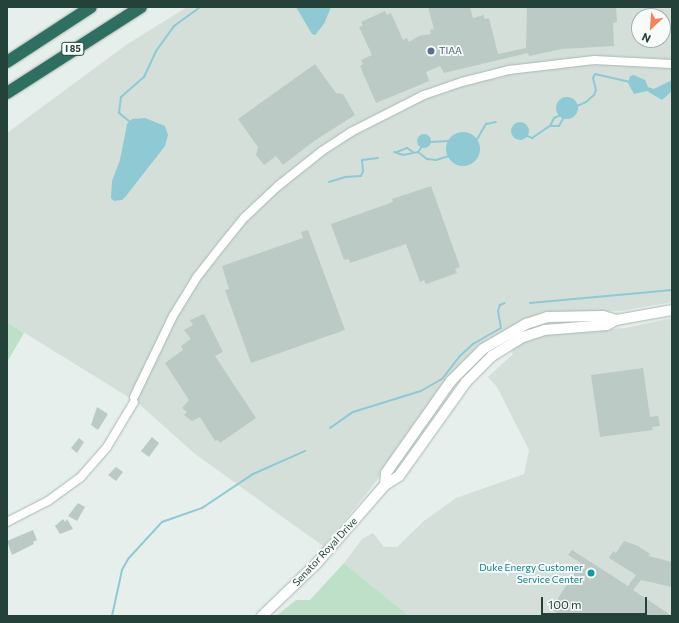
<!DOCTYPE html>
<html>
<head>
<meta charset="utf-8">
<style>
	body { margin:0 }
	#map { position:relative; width:679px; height:623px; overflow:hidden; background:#e6efeb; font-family:Commissioner,sans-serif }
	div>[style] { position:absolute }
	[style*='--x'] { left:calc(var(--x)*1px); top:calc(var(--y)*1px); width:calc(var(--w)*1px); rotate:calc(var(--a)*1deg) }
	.built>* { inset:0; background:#d4dfda }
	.green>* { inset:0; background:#bfe0c8 }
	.water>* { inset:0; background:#8ec9d4 }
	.round { border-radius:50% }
	.stream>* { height:2px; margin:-1px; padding:0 1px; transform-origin:1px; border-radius:1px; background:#8ec9d4 }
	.building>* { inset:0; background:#bbcac4 }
	.roads { filter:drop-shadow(0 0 1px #a8b8b2) drop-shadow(0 0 1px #a8b8b2) }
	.minor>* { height:8px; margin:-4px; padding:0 4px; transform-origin:4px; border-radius:4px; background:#fff }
	.tertiary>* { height:10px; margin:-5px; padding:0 5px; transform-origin:5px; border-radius:5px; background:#fff }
	.motorway>* { height:12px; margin:-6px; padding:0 6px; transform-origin:6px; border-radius:6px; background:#2f6f62 }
	.dots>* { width:11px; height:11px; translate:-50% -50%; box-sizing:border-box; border:2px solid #f7fbf9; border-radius:50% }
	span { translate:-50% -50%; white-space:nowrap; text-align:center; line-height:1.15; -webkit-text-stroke:3.5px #f7fbf9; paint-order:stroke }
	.shield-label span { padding:1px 3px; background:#f7fbf9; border:1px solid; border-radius:3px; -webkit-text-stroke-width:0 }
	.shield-label { font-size:9px; color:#24423a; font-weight:700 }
	.service-label { font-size:10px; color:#4e5e75 }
	.left { translate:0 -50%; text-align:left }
	.street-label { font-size:10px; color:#24423a }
	.culture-label { font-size:10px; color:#0d838f }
	.right { translate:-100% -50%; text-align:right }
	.frame { position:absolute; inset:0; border:8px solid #24423a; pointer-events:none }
	.north { position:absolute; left:631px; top:8px; width:40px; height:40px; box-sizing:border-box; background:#f7fbf9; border:1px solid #a3b1ad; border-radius:50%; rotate:206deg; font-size:11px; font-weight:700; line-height:16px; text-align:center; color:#24423a }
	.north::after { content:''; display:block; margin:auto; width:14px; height:18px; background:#f4845f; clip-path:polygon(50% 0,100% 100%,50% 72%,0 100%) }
	.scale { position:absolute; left:541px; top:597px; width:106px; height:18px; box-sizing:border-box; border:2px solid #24423a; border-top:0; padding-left:5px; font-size:12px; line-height:14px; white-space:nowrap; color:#24423a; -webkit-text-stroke:3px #f7fbf9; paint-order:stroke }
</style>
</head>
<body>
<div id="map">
	<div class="built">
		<div style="clip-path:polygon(evenodd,187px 7px,672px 7px,672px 302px,621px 311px,553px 313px,502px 333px,416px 427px,364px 497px,323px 546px,195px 454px,138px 403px,7px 322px,7px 133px,126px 45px,187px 7px,639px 16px,663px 16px,663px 40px,639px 40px,639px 16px)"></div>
		<div style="clip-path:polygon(672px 318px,672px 616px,409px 616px,344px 563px,362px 539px,373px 533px,384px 547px,397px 547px,424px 521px,456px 498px,524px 474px,529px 450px,497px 387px,488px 377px,512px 355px,514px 347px,538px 335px,625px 328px)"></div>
	</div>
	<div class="green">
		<div style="clip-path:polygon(7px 322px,24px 333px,7px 362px)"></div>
		<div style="clip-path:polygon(344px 563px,409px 616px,276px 616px,296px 600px,310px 600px)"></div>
	</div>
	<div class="water">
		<div style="clip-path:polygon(296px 7px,331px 7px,324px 24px,315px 35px,312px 34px)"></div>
		<div style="clip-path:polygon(634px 75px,645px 80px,648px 87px,654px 89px,672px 80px,672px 91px,662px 100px,647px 91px,634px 94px,628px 83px,630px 76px)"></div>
		<div class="round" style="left:556px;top:97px;width:22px;height:22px"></div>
		<div style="clip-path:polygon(145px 118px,165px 126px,168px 135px,165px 146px,126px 196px,122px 200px,114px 201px,111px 198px,112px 181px,120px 160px,127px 124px,132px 119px)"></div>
		<div class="round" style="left:511px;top:122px;width:18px;height:18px"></div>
		<div class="round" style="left:446px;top:132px;width:34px;height:34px"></div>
		<div class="round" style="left:417px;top:134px;width:14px;height:14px"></div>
	</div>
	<div class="stream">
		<div style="--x:577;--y:106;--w:10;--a:-24"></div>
		<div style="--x:586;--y:102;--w:11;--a:-41"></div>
		<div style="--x:594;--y:95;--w:5;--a:-68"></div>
		<div style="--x:596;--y:90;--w:12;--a:-104"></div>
		<div style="--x:593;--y:78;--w:4;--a:-63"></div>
		<div style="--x:595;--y:74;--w:36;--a:13"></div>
		<div style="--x:129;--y:121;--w:13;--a:-141"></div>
		<div style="--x:119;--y:113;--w:16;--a:-83"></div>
		<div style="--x:121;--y:97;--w:30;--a:-41"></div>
		<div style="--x:144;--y:77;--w:29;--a:-65"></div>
		<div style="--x:156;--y:51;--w:31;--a:-54"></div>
		<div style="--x:174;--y:26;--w:32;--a:-36"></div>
		<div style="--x:550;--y:126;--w:9;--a:-63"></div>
		<div style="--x:554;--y:118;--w:8;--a:-23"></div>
		<div style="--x:525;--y:135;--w:8;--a:23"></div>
		<div style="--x:532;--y:138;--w:22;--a:-34"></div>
		<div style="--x:550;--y:126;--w:9;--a:0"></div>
		<div style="--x:559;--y:126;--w:10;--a:-61"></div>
		<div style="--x:476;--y:141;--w:20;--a:-60"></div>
		<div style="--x:486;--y:124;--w:10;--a:-11"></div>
		<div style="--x:430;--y:142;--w:19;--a:-3"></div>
		<div style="--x:394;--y:152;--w:9;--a:18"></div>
		<div style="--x:403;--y:155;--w:15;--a:-11"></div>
		<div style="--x:418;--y:152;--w:11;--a:38"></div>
		<div style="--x:427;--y:159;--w:9;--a:6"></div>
		<div style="--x:436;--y:160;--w:17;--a:-17"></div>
		<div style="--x:397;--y:152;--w:11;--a:-22"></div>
		<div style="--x:407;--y:148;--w:7;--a:34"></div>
		<div style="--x:418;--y:152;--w:9;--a:-54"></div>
		<div style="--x:329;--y:182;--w:17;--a:-17"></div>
		<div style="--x:345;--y:177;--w:16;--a:-4"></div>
		<div style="--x:361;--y:176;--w:5;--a:-68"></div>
		<div style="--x:363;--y:171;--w:11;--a:-95"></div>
		<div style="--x:362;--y:160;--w:16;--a:-7"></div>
		<div style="--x:530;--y:303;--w:143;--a:-5.2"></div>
		<div style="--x:330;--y:428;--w:28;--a:-35"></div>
		<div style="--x:353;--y:412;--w:71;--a:-17.2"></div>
		<div style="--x:421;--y:391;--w:24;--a:-30"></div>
		<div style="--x:442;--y:379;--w:29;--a:-52"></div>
		<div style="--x:460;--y:356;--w:18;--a:-43"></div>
		<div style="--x:473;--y:344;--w:32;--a:-30"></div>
		<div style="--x:501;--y:328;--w:17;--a:-100"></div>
		<div style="--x:498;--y:311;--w:6;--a:-72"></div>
		<div style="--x:500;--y:305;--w:5;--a:-22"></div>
		<div style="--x:112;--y:616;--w:47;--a:-77.7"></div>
		<div style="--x:122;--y:570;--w:13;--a:-61"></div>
		<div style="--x:128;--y:559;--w:50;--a:-47.4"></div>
		<div style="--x:162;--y:522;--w:42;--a:-19.3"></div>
		<div style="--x:202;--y:508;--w:61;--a:-33.7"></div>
		<div style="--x:253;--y:474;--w:57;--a:-23.9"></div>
	</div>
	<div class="building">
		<div style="clip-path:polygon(428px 7px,470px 7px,473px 18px,484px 15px,484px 19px,489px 18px,498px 54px,526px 48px,527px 7px,616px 7px,617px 22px,613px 23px,614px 46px,562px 49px,529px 56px,528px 53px,444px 73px,440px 66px,426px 72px,429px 81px,376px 103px,360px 66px,363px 64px,361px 60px,372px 55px,359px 27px,363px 26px,361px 22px,385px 11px,387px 15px,391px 13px,403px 40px,407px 38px,409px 42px,419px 36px,431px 34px,430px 30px,434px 29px)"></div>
		<div style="clip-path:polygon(315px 64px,336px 93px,343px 94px,355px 115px,314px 141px,283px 165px,276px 156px,264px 165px,256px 155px,258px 147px,238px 119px)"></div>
		<div style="clip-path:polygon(431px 186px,460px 267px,455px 269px,457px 273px,426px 284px,424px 280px,420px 282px,406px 244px,350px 263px,349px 259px,344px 260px,331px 224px,393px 202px,392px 199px)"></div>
		<div style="clip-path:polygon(308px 230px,345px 330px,251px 363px,225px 290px,229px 289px,222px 266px,303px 238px,301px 232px)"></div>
		<div style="clip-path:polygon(204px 314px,223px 352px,215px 356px,256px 418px,220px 443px,218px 440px,215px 441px,200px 417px,192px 421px,184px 415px,187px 412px,182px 408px,189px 400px,165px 363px,183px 350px,181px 346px,191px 339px,184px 330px,193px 325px,190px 320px)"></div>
		<div style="clip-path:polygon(643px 368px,650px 417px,658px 416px,660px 426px,652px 427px,653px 430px,600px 437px,591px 375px)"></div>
		<div style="clip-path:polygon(97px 407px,108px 414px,98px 430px,91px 425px)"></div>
		<div style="clip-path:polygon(152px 437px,159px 443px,149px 457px,141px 451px)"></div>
		<div style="clip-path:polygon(79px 438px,84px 442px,77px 453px,71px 448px)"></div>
		<div style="clip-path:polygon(116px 467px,123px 472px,116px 481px,108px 475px)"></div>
		<div style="clip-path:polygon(78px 503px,85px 507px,77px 521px,68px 516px)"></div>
		<div style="clip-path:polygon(63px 519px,65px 522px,67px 519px,73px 529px,60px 534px,55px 526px)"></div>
		<div style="clip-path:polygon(33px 530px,37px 540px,33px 542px,34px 544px,12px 555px,7px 541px)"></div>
		<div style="clip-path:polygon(624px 541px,638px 546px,650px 554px,649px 556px,672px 562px,672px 587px,641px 580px,633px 590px,672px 616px,562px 616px,551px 609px,581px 563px,568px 555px,572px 550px,628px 586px,636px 575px,609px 558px,613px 551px,616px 553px)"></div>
	</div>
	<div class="roads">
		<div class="minor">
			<div style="--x:134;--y:397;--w:90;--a:-64.3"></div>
			<div style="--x:173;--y:316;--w:46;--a:-58.4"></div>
			<div style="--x:197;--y:277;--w:41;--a:-52"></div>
			<div style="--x:222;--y:245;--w:36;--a:-51"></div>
			<div style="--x:245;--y:217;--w:45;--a:-43.2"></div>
			<div style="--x:278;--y:186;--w:56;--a:-38.5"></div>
			<div style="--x:322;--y:151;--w:35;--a:-33"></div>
			<div style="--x:351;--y:132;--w:82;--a:-26.9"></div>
			<div style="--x:424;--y:95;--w:40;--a:-18.9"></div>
			<div style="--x:462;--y:82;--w:49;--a:-14.3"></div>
			<div style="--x:509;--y:70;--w:86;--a:-6.7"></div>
			<div style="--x:594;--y:60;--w:78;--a:2.9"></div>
			<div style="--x:7;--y:522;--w:46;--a:-27.1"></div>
			<div style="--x:48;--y:501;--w:39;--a:-36"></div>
			<div style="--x:80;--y:478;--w:41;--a:-48.9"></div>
			<div style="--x:107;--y:447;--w:52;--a:-59"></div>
		</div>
		<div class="tertiary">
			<div style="--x:385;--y:485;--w:12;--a:-85"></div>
			<div style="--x:386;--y:473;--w:113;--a:-54.8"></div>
			<div style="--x:451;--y:381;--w:45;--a:-45"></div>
			<div style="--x:483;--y:349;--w:50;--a:-30.2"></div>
			<div style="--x:526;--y:324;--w:22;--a:-18"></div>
			<div style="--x:547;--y:317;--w:56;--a:-1"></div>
			<div style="--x:603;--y:316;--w:14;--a:17"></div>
			<div style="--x:262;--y:616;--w:75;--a:-43.9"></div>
			<div style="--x:316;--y:564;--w:105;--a:-48.9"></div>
			<div style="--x:385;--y:485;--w:17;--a:-33"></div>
			<div style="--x:399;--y:476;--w:115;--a:-54.5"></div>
			<div style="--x:466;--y:382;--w:37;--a:-45"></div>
			<div style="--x:492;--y:356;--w:36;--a:-32"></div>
			<div style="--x:523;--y:337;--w:22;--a:-18"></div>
			<div style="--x:544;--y:330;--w:63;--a:-4.5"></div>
			<div style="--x:607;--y:325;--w:10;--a:-29"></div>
			<div style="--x:616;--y:320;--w:57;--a:-10.1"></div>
		</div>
		<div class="motorway">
			<div style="--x:7;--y:62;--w:100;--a:-33.2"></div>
			<div style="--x:7;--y:93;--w:159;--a:-32.7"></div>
		</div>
	</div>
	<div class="dots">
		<div style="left:431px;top:51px;background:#5c6f8a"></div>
		<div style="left:591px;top:573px;background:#0f9aa8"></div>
	</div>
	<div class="shield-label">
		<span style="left:73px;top:49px">I 85</span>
	</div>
	<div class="service-label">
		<span class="left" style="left:439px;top:51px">TIAA</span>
	</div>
	<div class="street-label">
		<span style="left:325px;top:552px;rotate:-47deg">Senator Royal Drive</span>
	</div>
	<div class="culture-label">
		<span class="right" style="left:583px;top:573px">Duke Energy Customer<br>Service Center</span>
	</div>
	<div class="frame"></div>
	<div class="north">N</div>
	<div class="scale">100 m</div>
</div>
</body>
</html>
